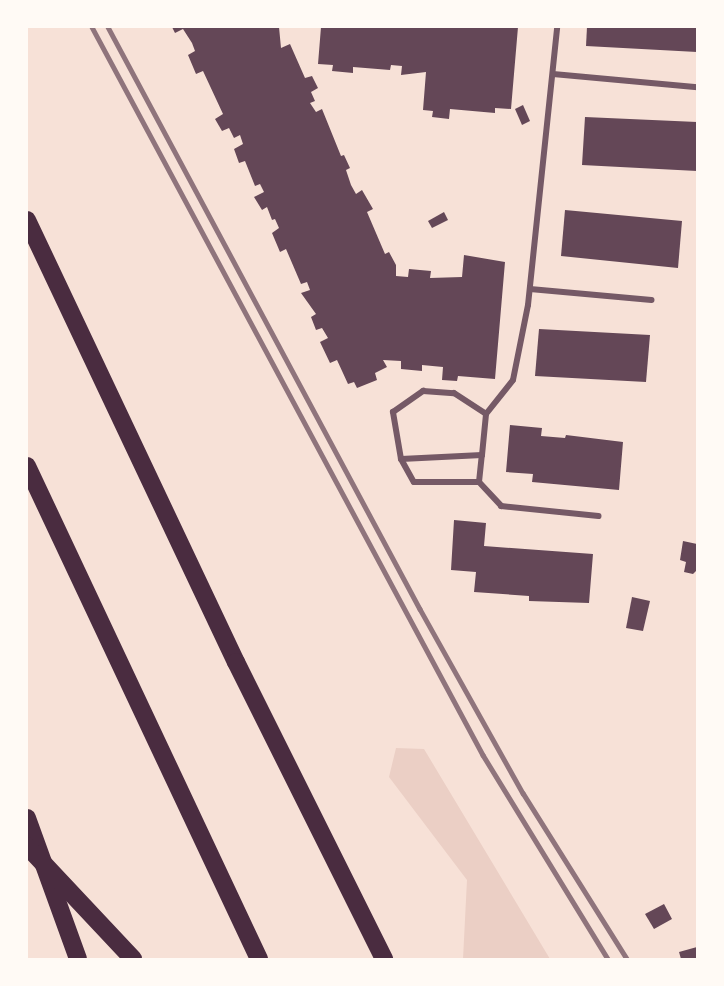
<!DOCTYPE html>
<html>
<head>
<meta charset="utf-8">
<style>
	body { margin:0 }
	#map { position:relative; width:724px; height:986px; overflow:hidden; background:#f7e1d7; font-family:"Source Sans 3",sans-serif }
	div>[style] { position:absolute }
	[style*='--x'] { left:calc(var(--x)*1px); top:calc(var(--y)*1px); width:calc(var(--w)*1px); rotate:calc(var(--a)*1deg) }
	.green>* { inset:0; background:#ebcfc5 }
	.building>* { inset:0; background:#644757 }
	.minor>* { height:6px; margin:-3px; padding:0 3px; transform-origin:3px; border-radius:3px; background:#755966 }
	.motorway>* { height:18px; margin:-9px; padding:0 9px; transform-origin:9px; border-radius:9px; background:#4a2c40 }
	.rail>* { height:4.5px; margin:-2.25px; padding:0 2.25px; transform-origin:2.25px; border-radius:2.25px; background:#8f747c }
	span { translate:-50% -50%; white-space:nowrap; text-align:center; line-height:1.15; -webkit-text-stroke:5px #fffaf5; paint-order:stroke }
	.frame { position:absolute; inset:0; border:28px solid #fffaf5; pointer-events:none }
</style>
</head>
<body>
<div id="map">
	<div class="green">
		<div style="clip-path:polygon(396px 748px,424px 749px,550px 959px,463px 959px,467px 880px,389px 777px)"></div>
	</div>
	<div class="building">
		<div style="clip-path:polygon(172px 27px,279px 27px,281px 48px,290px 44px,305px 78px,312px 76px,318px 88px,311px 92px,315px 101px,310px 103px,316px 112px,322px 109px,341px 156px,344px 155px,350px 168px,346px 170px,351px 185px,356px 194px,362px 190px,373px 209px,367px 212px,385px 254px,389px 252px,396px 265px,396px 276px,408px 277px,409px 269px,431px 271px,430px 278px,462px 277px,464px 255px,505px 262px,495px 379px,458px 376px,457px 381px,442px 380px,443px 367px,422px 365px,422px 371px,401px 369px,401px 361px,383px 360px,387px 367px,375px 373px,377px 380px,357px 388px,354px 382px,348px 384px,337px 360px,330px 363px,320px 342px,328px 338px,322px 328px,316px 330px,311px 317px,316px 314px,301px 293px,310px 290px,307px 282px,301px 284px,286px 249px,280px 252px,272px 233px,279px 228px,275px 219px,272px 220px,267px 207px,262px 210px,254px 197px,264px 192px,260px 184px,255px 186px,245px 161px,239px 163px,234px 149px,243px 144px,240px 135px,234px 138px,229px 128px,222px 131px,215px 119px,223px 114px,203px 71px,196px 74px,188px 55px,195px 51px,192px 43px,183px 29px,175px 33px)"></div>
		<div style="clip-path:polygon(321px 27px,518px 27px,511px 109px,495px 108px,495px 113px,450px 109px,449px 119px,432px 117px,433px 111px,423px 110px,426px 72px,401px 75px,402px 66px,391px 65px,390px 70px,353px 67px,353px 73px,332px 71px,333px 65px,318px 64px)"></div>
		<div style="clip-path:polygon(587px 27px,697px 27px,697px 52px,586px 46px)"></div>
		<div style="clip-path:polygon(523px 105px,530px 121px,522px 125px,515px 109px)"></div>
		<div style="clip-path:polygon(585px 117px,697px 122px,697px 171px,582px 165px)"></div>
		<div style="clip-path:polygon(565px 210px,682px 221px,678px 268px,561px 256px)"></div>
		<div style="clip-path:polygon(444px 212px,448px 220px,432px 228px,428px 221px)"></div>
		<div style="clip-path:polygon(539px 329px,650px 335px,646px 382px,535px 376px)"></div>
		<div style="clip-path:polygon(510px 425px,542px 428px,541px 436px,565px 438px,566px 435px,623px 442px,619px 490px,532px 482px,533px 474px,506px 472px)"></div>
		<div style="clip-path:polygon(454px 520px,486px 523px,484px 546px,593px 554px,589px 603px,529px 601px,529px 596px,474px 592px,476px 572px,451px 570px)"></div>
		<div style="clip-path:polygon(683px 541px,697px 544px,697px 570px,693px 574px,684px 572px,686px 562px,680px 560px)"></div>
		<div style="clip-path:polygon(632px 597px,650px 601px,643px 631px,626px 628px)"></div>
		<div style="clip-path:polygon(664px 904px,672px 919px,654px 929px,645px 914px)"></div>
		<div style="clip-path:polygon(697px 947px,697px 959px,681px 959px,679px 952px)"></div>
	</div>
	<div class="minor">
		<div style="--x:553;--y:74;--w:145;--a:5.2"></div>
		<div style="--x:530;--y:289;--w:122;--a:5.2"></div>
		<div style="--x:482;--y:455;--w:81;--a:177.2"></div>
		<div style="--x:401;--y:459;--w:26;--a:61"></div>
		<div style="--x:414;--y:482;--w:65;--a:0"></div>
		<div style="--x:479;--y:482;--w:27;--a:-84"></div>
		<div style="--x:482;--y:455;--w:41;--a:-84.4"></div>
		<div style="--x:486;--y:414;--w:43;--a:-51.5"></div>
		<div style="--x:513;--y:380;--w:76;--a:-78.7"></div>
		<div style="--x:528;--y:305;--w:280;--a:-84"></div>
		<div style="--x:401;--y:459;--w:48;--a:-99.7"></div>
		<div style="--x:393;--y:412;--w:37;--a:-35"></div>
		<div style="--x:423;--y:391;--w:31;--a:4"></div>
		<div style="--x:454;--y:393;--w:38;--a:33"></div>
		<div style="--x:479;--y:482;--w:33;--a:47"></div>
		<div style="--x:501;--y:506;--w:98;--a:5.9"></div>
	</div>
	<div class="motorway">
		<div style="--x:27;--y:220;--w:489;--a:64.7"></div>
		<div style="--x:236;--y:662;--w:332;--a:63.5"></div>
		<div style="--x:27;--y:466;--w:545;--a:64.8"></div>
		<div style="--x:27;--y:818;--w:150;--a:70.1"></div>
		<div style="--x:27;--y:846;--w:155;--a:46.8"></div>
	</div>
	<div class="rail">
		<div style="--x:92;--y:27;--w:826;--a:61.76"></div>
		<div style="--x:483;--y:755;--w:239;--a:58.5"></div>
		<div style="--x:108;--y:27;--w:660;--a:61.81"></div>
		<div style="--x:420;--y:609;--w:211;--a:60.8"></div>
		<div style="--x:523;--y:793;--w:196;--a:57.9"></div>
	</div>
	<div class="frame"></div>
</div>
</body>
</html>
